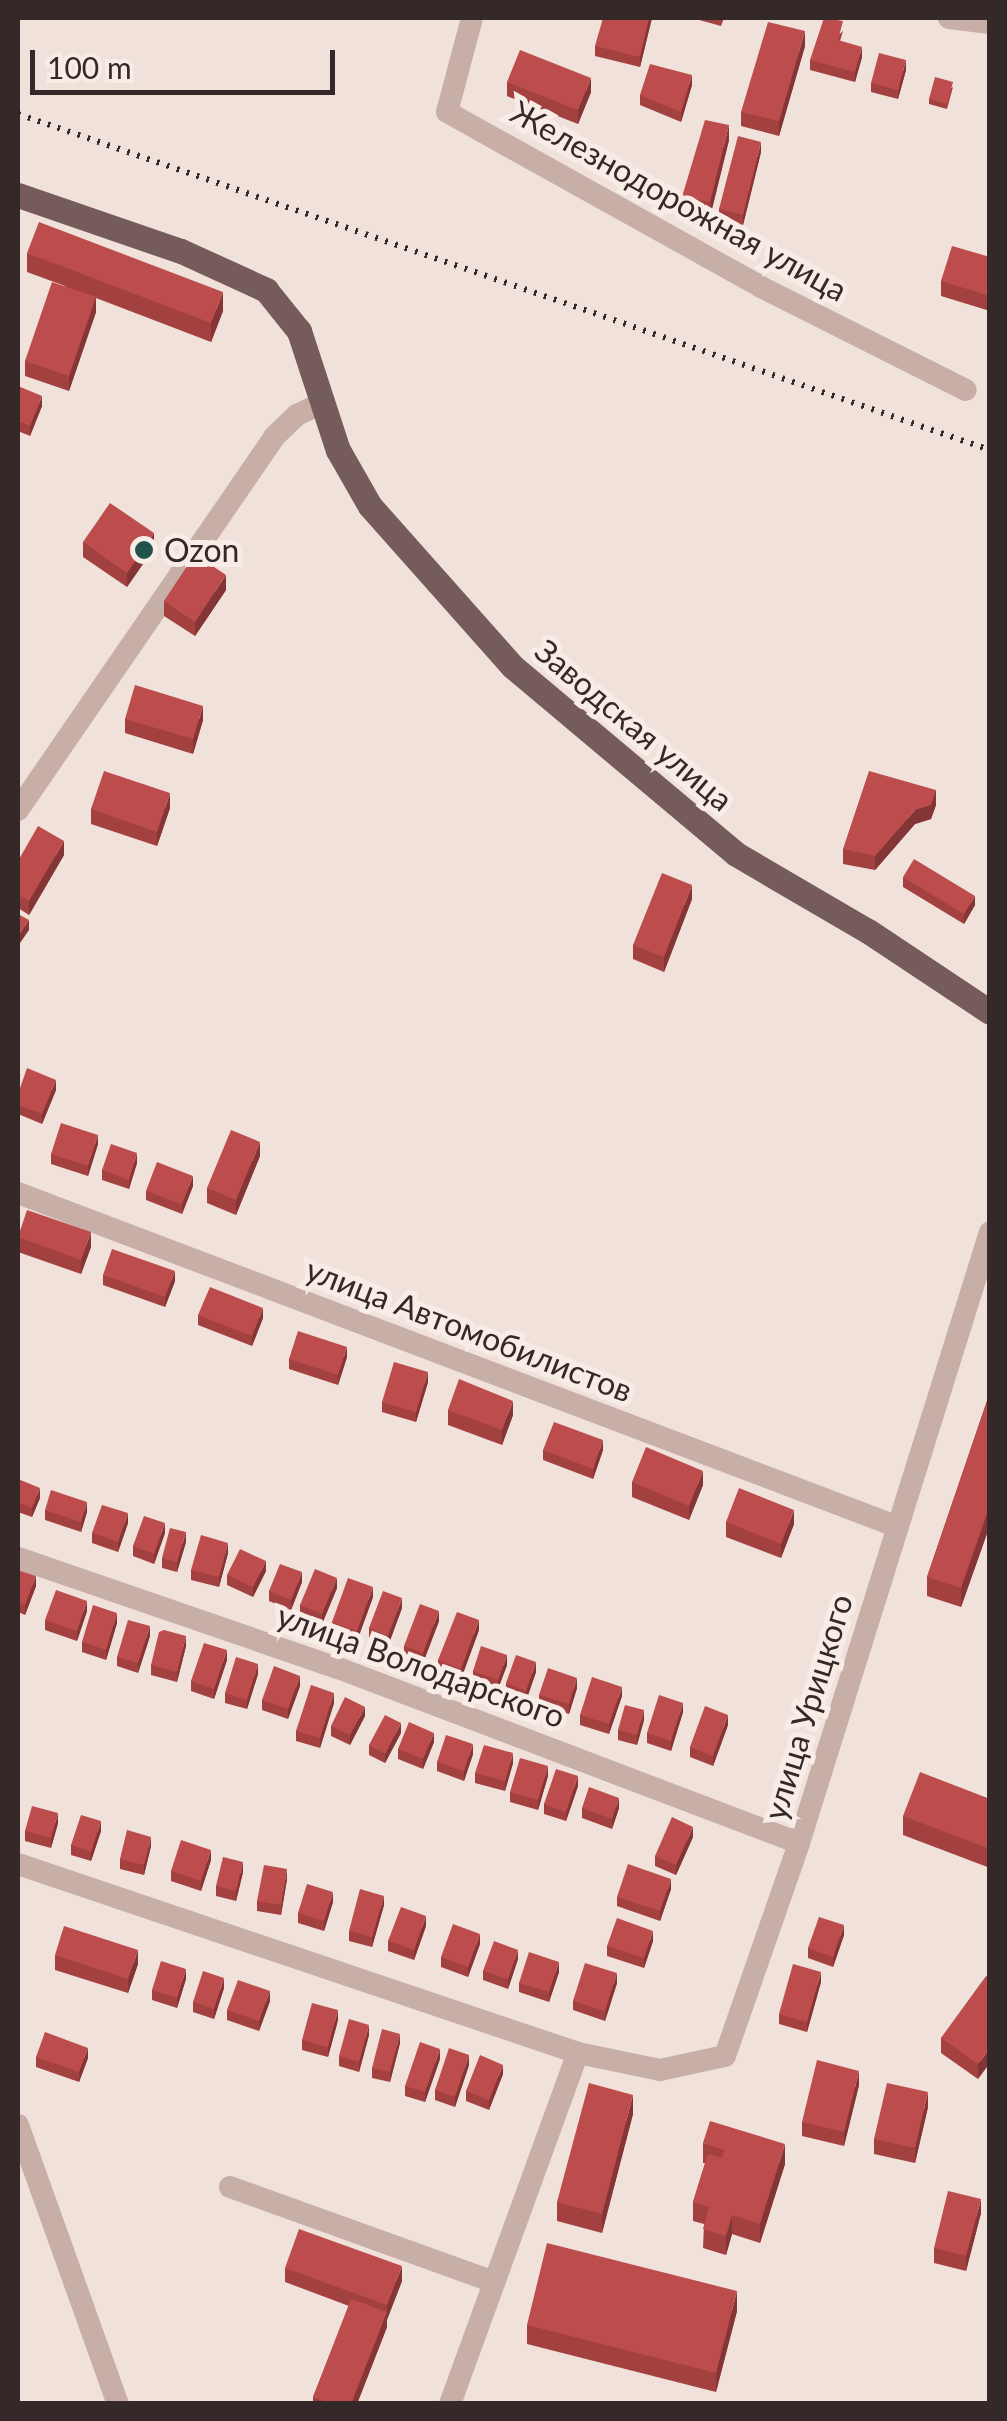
<!DOCTYPE html>
<html>
<head>
<meta charset="utf-8">
<style>
	body { margin:0 }
	#map { position:relative; width:1007px; height:2421px; overflow:hidden; background:#f0e1db; font-family:Lato,sans-serif }
	div>[style] { position:absolute }
	[style*='--x'] { left:calc(var(--x)*1px); top:calc(var(--y)*1px); width:calc(var(--w)*1px); rotate:calc(var(--a)*1deg) }
	.minor>* { height:22px; margin:-11px; padding:0 11px; transform-origin:11px; border-radius:11px; background:#c7afa8 }
	.major>* { height:25px; margin:-12.5px; padding:0 12.5px; transform-origin:12.5px; border-radius:12.5px; background:#755c5a }
	.rail>* { height:6px; margin-top:-3px; transform-origin:0; background:repeating-linear-gradient(90deg,#342928 0 2.5px,transparent 0 10.5px) }
	.wall>* { inset:0; background:#a34141 }
	.shaded-wall>* { inset:0; background:#843535 }
	.building>* { inset:0; background:#bd4c4c }
	.dots>* { width:28px; height:28px; translate:-50% -50%; box-sizing:border-box; border:5px solid #f8ece7; border-radius:50% }
	span { translate:-50% -50%; white-space:nowrap; text-align:center; line-height:1.15; -webkit-text-stroke:10px #f8ece7; paint-order:stroke }
	.street-label { font-size:32px; color:#342928 }
	.poi-label { font-size:32px; color:#342928 }
	.left { translate:0 -50%; text-align:left }
	.frame { position:absolute; inset:0; border:20px solid #342928; pointer-events:none }
	.scale { position:absolute; left:30px; top:50px; width:305px; height:45px; box-sizing:border-box; border:5px solid #342928; border-top:0; padding-left:12px; font-size:30px; line-height:35px; white-space:nowrap; color:#342928; -webkit-text-stroke:8px #f8ece7; paint-order:stroke }
</style>
</head>
<body>
<div id="map">
	<div class="minor">
		<div style="--x:472;--y:18;--w:97;--a:104.9"></div>
		<div style="--x:447;--y:112;--w:359;--a:29.1"></div>
		<div style="--x:761;--y:287;--w:229;--a:26.7"></div>
		<div style="--x:949;--y:18;--w:41;--a:7"></div>
		<div style="--x:18;--y:810;--w:452;--a:-55.5"></div>
		<div style="--x:274;--y:437;--w:32;--a:-44"></div>
		<div style="--x:297;--y:415;--w:30;--a:-26"></div>
		<div style="--x:18;--y:1193;--w:941;--a:20.78"></div>
		<div style="--x:18;--y:1558;--w:338;--a:19"></div>
		<div style="--x:338;--y:1668;--w:493;--a:20.8"></div>
		<div style="--x:18;--y:1864;--w:591;--a:18.65"></div>
		<div style="--x:578;--y:2053;--w:84;--a:11.7"></div>
		<div style="--x:660;--y:2070;--w:66;--a:-12.2"></div>
		<div style="--x:725;--y:2056;--w:225;--a:-70.8"></div>
		<div style="--x:799;--y:1843;--w:640;--a:-72.64"></div>
		<div style="--x:18;--y:2125;--w:296;--a:70.3"></div>
		<div style="--x:230;--y:2187;--w:281;--a:19.8"></div>
		<div style="--x:450;--y:2404;--w:374;--a:-70"></div>
	</div>
	<div class="major">
		<div style="--x:18;--y:195;--w:172;--a:19"></div>
		<div style="--x:181;--y:251;--w:94;--a:24.6"></div>
		<div style="--x:266;--y:290;--w:53;--a:51.2"></div>
		<div style="--x:299;--y:331;--w:125;--a:71.9"></div>
		<div style="--x:338;--y:450;--w:64;--a:60.3"></div>
		<div style="--x:370;--y:506;--w:214;--a:48.4"></div>
		<div style="--x:512;--y:666;--w:292;--a:40"></div>
		<div style="--x:736;--y:854;--w:153;--a:30.3"></div>
		<div style="--x:868;--y:931;--w:146;--a:33.6"></div>
	</div>
	<div class="rail">
		<div style="--x:18;--y:114;--w:1028;--a:19.07"></div>
	</div>
	<div class="wall">
		<div style="clip-path:polygon(652px 18px,640px 67px,595px 56px,595px 46px)"></div>
		<div style="clip-path:polygon(692px 18px,724px 18px,721px 26px)"></div>
		<div style="clip-path:polygon(843px 31px,840px 41px,862px 57px,855px 82px,810px 70px,810px 60px)"></div>
		<div style="clip-path:polygon(805px 46px,779px 136px,741px 126px,741px 112px)"></div>
		<div style="clip-path:polygon(906px 70px,898px 99px,871px 92px,871px 83px)"></div>
		<div style="clip-path:polygon(507px 82px,591px 92px,578px 124px,507px 96px)"></div>
		<div style="clip-path:polygon(692px 85px,681px 122px,640px 105px,640px 95px)"></div>
		<div style="clip-path:polygon(953px 87px,947px 109px,929px 104px,929px 99px)"></div>
		<div style="clip-path:polygon(729px 140px,710px 217px,682px 212px,682px 197px)"></div>
		<div style="clip-path:polygon(761px 152px,743px 225px,719px 219px,719px 209px)"></div>
		<div style="clip-path:polygon(27px 253px,223px 311px,211px 342px,96px 298px,96px 312px,69px 391px,25px 376px,25px 361px,65px 286px,27px 272px)"></div>
		<div style="clip-path:polygon(990px 257px,990px 311px,941px 296px,941px 281px)"></div>
		<div style="clip-path:polygon(18px 386px,42px 406px,30px 436px,18px 431px)"></div>
		<div style="clip-path:polygon(83px 542px,154px 548px,127px 587px,83px 557px)"></div>
		<div style="clip-path:polygon(226px 590px,195px 636px,164px 616px,164px 601px)"></div>
		<div style="clip-path:polygon(125px 719px,203px 720px,193px 754px,125px 733px)"></div>
		<div style="clip-path:polygon(936px 805px,931px 819px,915px 824px,875px 870px,843px 864px,843px 849px)"></div>
		<div style="clip-path:polygon(170px 808px,157px 846px,91px 824px,91px 809px)"></div>
		<div style="clip-path:polygon(64px 855px,29px 915px,18px 908px,18px 861px)"></div>
		<div style="clip-path:polygon(903px 877px,975px 905px,964px 924px,903px 887px)"></div>
		<div style="clip-path:polygon(692px 899px,664px 972px,633px 959px,633px 945px)"></div>
		<div style="clip-path:polygon(56px 1090px,42px 1124px,18px 1114px,18px 1094px)"></div>
		<div style="clip-path:polygon(98px 1144px,88px 1176px,51px 1164px,51px 1154px)"></div>
		<div style="clip-path:polygon(260px 1156px,236px 1215px,207px 1203px,207px 1188px)"></div>
		<div style="clip-path:polygon(137px 1163px,129px 1189px,102px 1180px,102px 1170px)"></div>
		<div style="clip-path:polygon(193px 1186px,182px 1214px,146px 1200px,146px 1191px)"></div>
		<div style="clip-path:polygon(18px 1237px,91px 1247px,81px 1274px,18px 1252px)"></div>
		<div style="clip-path:polygon(103px 1275px,175px 1281px,165px 1307px,103px 1285px)"></div>
		<div style="clip-path:polygon(198px 1315px,263px 1318px,252px 1346px,198px 1325px)"></div>
		<div style="clip-path:polygon(347px 1357px,338px 1385px,289px 1369px,289px 1359px)"></div>
		<div style="clip-path:polygon(428px 1382px,416px 1422px,382px 1412px,382px 1402px)"></div>
		<div style="clip-path:polygon(990px 1392px,990px 1525px,961px 1607px,927px 1596px,927px 1577px)"></div>
		<div style="clip-path:polygon(448px 1410px,513px 1415px,502px 1445px,448px 1425px)"></div>
		<div style="clip-path:polygon(543px 1450px,603px 1450px,593px 1479px,543px 1460px)"></div>
		<div style="clip-path:polygon(18px 1479px,40px 1498px,32px 1517px,18px 1512px)"></div>
		<div style="clip-path:polygon(632px 1482px,703px 1485px,689px 1520px,632px 1497px)"></div>
		<div style="clip-path:polygon(45px 1510px,87px 1512px,81px 1532px,45px 1520px)"></div>
		<div style="clip-path:polygon(726px 1522px,794px 1524px,781px 1558px,726px 1537px)"></div>
		<div style="clip-path:polygon(128px 1523px,118px 1552px,92px 1543px,92px 1533px)"></div>
		<div style="clip-path:polygon(165px 1533px,154px 1564px,133px 1556px,133px 1546px)"></div>
		<div style="clip-path:polygon(186px 1542px,177px 1572px,162px 1568px,162px 1558px)"></div>
		<div style="clip-path:polygon(228px 1553px,219px 1587px,191px 1580px,191px 1570px)"></div>
		<div style="clip-path:polygon(18px 1570px,36px 1586px,25px 1615px,18px 1612px)"></div>
		<div style="clip-path:polygon(266px 1571px,253px 1597px,227px 1585px,227px 1575px)"></div>
		<div style="clip-path:polygon(302px 1582px,291px 1610px,269px 1601px,269px 1591px)"></div>
		<div style="clip-path:polygon(337px 1588px,322px 1624px,300px 1615px,300px 1605px)"></div>
		<div style="clip-path:polygon(373px 1597px,357px 1641px,332px 1632px,332px 1622px)"></div>
		<div style="clip-path:polygon(402px 1608px,388px 1646px,369px 1638px,369px 1628px)"></div>
		<div style="clip-path:polygon(87px 1611px,77px 1641px,45px 1630px,45px 1620px)"></div>
		<div style="clip-path:polygon(439px 1621px,423px 1663px,404px 1656px,404px 1646px)"></div>
		<div style="clip-path:polygon(117px 1623px,106px 1660px,82px 1652px,82px 1642px)"></div>
		<div style="clip-path:polygon(479px 1630px,461px 1679px,438px 1670px,438px 1660px)"></div>
		<div style="clip-path:polygon(150px 1636px,138px 1673px,117px 1666px,117px 1657px)"></div>
		<div style="clip-path:polygon(186px 1646px,177px 1682px,151px 1675px,151px 1665px)"></div>
		<div style="clip-path:polygon(227px 1660px,214px 1699px,191px 1691px,191px 1681px)"></div>
		<div style="clip-path:polygon(507px 1665px,498px 1689px,473px 1681px,473px 1671px)"></div>
		<div style="clip-path:polygon(536px 1672px,526px 1701px,506px 1693px,506px 1683px)"></div>
		<div style="clip-path:polygon(258px 1674px,247px 1709px,225px 1703px,225px 1693px)"></div>
		<div style="clip-path:polygon(300px 1686px,288px 1719px,262px 1710px,262px 1700px)"></div>
		<div style="clip-path:polygon(577px 1688px,569px 1714px,539px 1705px,539px 1695px)"></div>
		<div style="clip-path:polygon(622px 1696px,609px 1734px,580px 1725px,580px 1715px)"></div>
		<div style="clip-path:polygon(334px 1703px,320px 1748px,296px 1741px,296px 1731px)"></div>
		<div style="clip-path:polygon(683px 1712px,671px 1751px,647px 1743px,647px 1733px)"></div>
		<div style="clip-path:polygon(365px 1716px,350px 1745px,331px 1736px,331px 1726px)"></div>
		<div style="clip-path:polygon(644px 1720px,637px 1745px,618px 1740px,618px 1730px)"></div>
		<div style="clip-path:polygon(728px 1725px,713px 1766px,690px 1757px,690px 1747px)"></div>
		<div style="clip-path:polygon(401px 1733px,385px 1763px,369px 1755px,369px 1745px)"></div>
		<div style="clip-path:polygon(434px 1742px,423px 1769px,398px 1759px,398px 1749px)"></div>
		<div style="clip-path:polygon(473px 1754px,464px 1781px,437px 1771px,437px 1762px)"></div>
		<div style="clip-path:polygon(513px 1763px,505px 1791px,475px 1783px,475px 1773px)"></div>
		<div style="clip-path:polygon(548px 1776px,538px 1810px,510px 1802px,510px 1792px)"></div>
		<div style="clip-path:polygon(578px 1786px,566px 1821px,544px 1814px,544px 1804px)"></div>
		<div style="clip-path:polygon(990px 1799px,990px 1868px,903px 1835px,903px 1816px)"></div>
		<div style="clip-path:polygon(582px 1808px,619px 1808px,612px 1829px,582px 1818px)"></div>
		<div style="clip-path:polygon(58px 1823px,51px 1848px,25px 1841px,25px 1831px)"></div>
		<div style="clip-path:polygon(101px 1831px,91px 1861px,71px 1855px,71px 1845px)"></div>
		<div style="clip-path:polygon(693px 1837px,676px 1875px,655px 1866px,655px 1856px)"></div>
		<div style="clip-path:polygon(151px 1846px,144px 1875px,120px 1869px,120px 1859px)"></div>
		<div style="clip-path:polygon(211px 1860px,201px 1891px,171px 1881px,171px 1871px)"></div>
		<div style="clip-path:polygon(243px 1872px,236px 1901px,216px 1896px,216px 1886px)"></div>
		<div style="clip-path:polygon(287px 1879px,281px 1915px,257px 1911px,257px 1901px)"></div>
		<div style="clip-path:polygon(671px 1889px,660px 1921px,617px 1906px,617px 1897px)"></div>
		<div style="clip-path:polygon(333px 1902px,324px 1931px,298px 1923px,298px 1913px)"></div>
		<div style="clip-path:polygon(384px 1905px,372px 1947px,349px 1941px,349px 1931px)"></div>
		<div style="clip-path:polygon(426px 1926px,414px 1960px,388px 1951px,388px 1941px)"></div>
		<div style="clip-path:polygon(844px 1935px,833px 1967px,808px 1958px,808px 1948px)"></div>
		<div style="clip-path:polygon(653px 1941px,644px 1968px,607px 1956px,607px 1946px)"></div>
		<div style="clip-path:polygon(480px 1944px,468px 1977px,441px 1967px,441px 1957px)"></div>
		<div style="clip-path:polygon(55px 1955px,138px 1964px,128px 1993px,55px 1970px)"></div>
		<div style="clip-path:polygon(518px 1959px,508px 1989px,483px 1980px,483px 1971px)"></div>
		<div style="clip-path:polygon(559px 1972px,549px 2002px,519px 1992px,519px 1983px)"></div>
		<div style="clip-path:polygon(990px 1978px,978px 2079px,941px 2053px,941px 2038px)"></div>
		<div style="clip-path:polygon(186px 1979px,177px 2008px,152px 2000px,152px 1990px)"></div>
		<div style="clip-path:polygon(821px 1982px,807px 2032px,779px 2024px,779px 2014px)"></div>
		<div style="clip-path:polygon(617px 1983px,605px 2021px,573px 2010px,573px 2001px)"></div>
		<div style="clip-path:polygon(224px 1988px,214px 2019px,193px 2012px,193px 2002px)"></div>
		<div style="clip-path:polygon(270px 2001px,259px 2031px,227px 2020px,227px 2010px)"></div>
		<div style="clip-path:polygon(338px 2020px,328px 2057px,302px 2050px,302px 2040px)"></div>
		<div style="clip-path:polygon(369px 2035px,359px 2072px,339px 2066px,339px 2056px)"></div>
		<div style="clip-path:polygon(400px 2043px,390px 2082px,372px 2078px,372px 2068px)"></div>
		<div style="clip-path:polygon(36px 2057px,88px 2058px,79px 2082px,36px 2067px)"></div>
		<div style="clip-path:polygon(440px 2059px,425px 2102px,405px 2096px,405px 2086px)"></div>
		<div style="clip-path:polygon(469px 2065px,455px 2107px,435px 2100px,435px 2090px)"></div>
		<div style="clip-path:polygon(503px 2074px,489px 2110px,466px 2101px,466px 2091px)"></div>
		<div style="clip-path:polygon(859px 2085px,844px 2146px,802px 2136px,802px 2122px)"></div>
		<div style="clip-path:polygon(928px 2107px,915px 2163px,874px 2154px,874px 2139px)"></div>
		<div style="clip-path:polygon(633px 2114px,602px 2233px,557px 2221px,557px 2202px)"></div>
		<div style="clip-path:polygon(703px 2143px,785px 2164px,760px 2243px,732px 2234px,726px 2255px,703px 2248px,704px 2224px,693px 2221px,693px 2202px,705px 2163px,703px 2163px)"></div>
		<div style="clip-path:polygon(981px 2213px,966px 2271px,934px 2263px,934px 2248px)"></div>
		<div style="clip-path:polygon(285px 2268px,402px 2281px,387px 2319px,387px 2327px,357px 2404px,313px 2404px,313px 2397px,349px 2306px,285px 2282px)"></div>
		<div style="clip-path:polygon(737px 2311px,716px 2392px,527px 2344px,527px 2325px)"></div>
	</div>
	<div class="shaded-wall">
		<div style="clip-path:polygon(649px 18px,652px 18px,640px 67px,640px 57px)"></div>
		<div style="clip-path:polygon(805px 31px,805px 46px,779px 136px,779px 121px)"></div>
		<div style="clip-path:polygon(862px 47px,862px 57px,855px 82px,855px 72px)"></div>
		<div style="clip-path:polygon(906px 60px,906px 70px,898px 99px,898px 90px)"></div>
		<div style="clip-path:polygon(692px 75px,692px 85px,681px 122px,681px 112px)"></div>
		<div style="clip-path:polygon(591px 78px,591px 92px,578px 124px,578px 110px)"></div>
		<div style="clip-path:polygon(729px 125px,729px 140px,710px 217px,710px 202px)"></div>
		<div style="clip-path:polygon(761px 142px,761px 152px,743px 225px,743px 215px)"></div>
		<div style="clip-path:polygon(223px 292px,223px 311px,211px 342px,211px 323px)"></div>
		<div style="clip-path:polygon(96px 297px,96px 312px,69px 391px,69px 376px)"></div>
		<div style="clip-path:polygon(42px 396px,42px 406px,30px 436px,30px 426px)"></div>
		<div style="clip-path:polygon(154px 533px,154px 548px,127px 587px,127px 573px)"></div>
		<div style="clip-path:polygon(226px 575px,226px 590px,195px 636px,195px 622px)"></div>
		<div style="clip-path:polygon(203px 706px,203px 720px,193px 754px,193px 739px)"></div>
		<div style="clip-path:polygon(936px 790px,936px 805px,931px 819px,915px 824px,875px 870px,875px 856px,915px 810px)"></div>
		<div style="clip-path:polygon(170px 793px,170px 808px,157px 846px,157px 832px)"></div>
		<div style="clip-path:polygon(64px 841px,64px 855px,29px 915px,29px 901px)"></div>
		<div style="clip-path:polygon(692px 885px,692px 899px,664px 972px,664px 957px)"></div>
		<div style="clip-path:polygon(975px 896px,975px 905px,964px 924px,964px 914px)"></div>
		<div style="clip-path:polygon(29px 920px,29px 930px,18px 946px,18px 936px)"></div>
		<div style="clip-path:polygon(56px 1080px,56px 1090px,42px 1124px,42px 1114px)"></div>
		<div style="clip-path:polygon(98px 1135px,98px 1144px,88px 1176px,88px 1166px)"></div>
		<div style="clip-path:polygon(260px 1142px,260px 1156px,236px 1215px,236px 1200px)"></div>
		<div style="clip-path:polygon(137px 1153px,137px 1163px,129px 1189px,129px 1180px)"></div>
		<div style="clip-path:polygon(193px 1176px,193px 1186px,182px 1214px,182px 1204px)"></div>
		<div style="clip-path:polygon(91px 1232px,91px 1247px,81px 1274px,81px 1260px)"></div>
		<div style="clip-path:polygon(175px 1271px,175px 1281px,165px 1307px,165px 1297px)"></div>
		<div style="clip-path:polygon(263px 1308px,263px 1318px,252px 1346px,252px 1336px)"></div>
		<div style="clip-path:polygon(347px 1347px,347px 1357px,338px 1385px,338px 1375px)"></div>
		<div style="clip-path:polygon(428px 1372px,428px 1382px,416px 1422px,416px 1412px)"></div>
		<div style="clip-path:polygon(513px 1401px,513px 1415px,502px 1445px,502px 1430px)"></div>
		<div style="clip-path:polygon(603px 1440px,603px 1450px,593px 1479px,593px 1469px)"></div>
		<div style="clip-path:polygon(703px 1471px,703px 1485px,689px 1520px,689px 1506px)"></div>
		<div style="clip-path:polygon(40px 1488px,40px 1498px,32px 1517px,32px 1508px)"></div>
		<div style="clip-path:polygon(87px 1502px,87px 1512px,81px 1532px,81px 1522px)"></div>
		<div style="clip-path:polygon(990px 1505px,990px 1525px,961px 1607px,961px 1588px)"></div>
		<div style="clip-path:polygon(794px 1510px,794px 1524px,781px 1558px,781px 1544px)"></div>
		<div style="clip-path:polygon(128px 1513px,128px 1523px,118px 1552px,118px 1542px)"></div>
		<div style="clip-path:polygon(165px 1523px,165px 1533px,154px 1564px,154px 1554px)"></div>
		<div style="clip-path:polygon(186px 1532px,186px 1542px,177px 1572px,177px 1562px)"></div>
		<div style="clip-path:polygon(228px 1543px,228px 1553px,219px 1587px,219px 1577px)"></div>
		<div style="clip-path:polygon(266px 1561px,266px 1571px,253px 1597px,253px 1587px)"></div>
		<div style="clip-path:polygon(302px 1572px,302px 1582px,291px 1610px,291px 1600px)"></div>
		<div style="clip-path:polygon(36px 1576px,36px 1586px,25px 1615px,25px 1605px)"></div>
		<div style="clip-path:polygon(337px 1578px,337px 1588px,322px 1624px,322px 1614px)"></div>
		<div style="clip-path:polygon(373px 1587px,373px 1597px,357px 1641px,357px 1631px)"></div>
		<div style="clip-path:polygon(402px 1598px,402px 1608px,388px 1646px,388px 1636px)"></div>
		<div style="clip-path:polygon(87px 1601px,87px 1611px,77px 1641px,77px 1631px)"></div>
		<div style="clip-path:polygon(439px 1611px,439px 1621px,423px 1663px,423px 1653px)"></div>
		<div style="clip-path:polygon(117px 1613px,117px 1623px,106px 1660px,106px 1650px)"></div>
		<div style="clip-path:polygon(479px 1620px,479px 1630px,461px 1679px,461px 1669px)"></div>
		<div style="clip-path:polygon(150px 1626px,150px 1636px,138px 1673px,138px 1663px)"></div>
		<div style="clip-path:polygon(186px 1636px,186px 1646px,177px 1682px,177px 1672px)"></div>
		<div style="clip-path:polygon(227px 1650px,227px 1660px,214px 1699px,214px 1689px)"></div>
		<div style="clip-path:polygon(507px 1655px,507px 1665px,498px 1689px,498px 1680px)"></div>
		<div style="clip-path:polygon(536px 1662px,536px 1672px,526px 1701px,526px 1691px)"></div>
		<div style="clip-path:polygon(258px 1664px,258px 1674px,247px 1709px,247px 1700px)"></div>
		<div style="clip-path:polygon(300px 1676px,300px 1686px,288px 1719px,288px 1709px)"></div>
		<div style="clip-path:polygon(577px 1678px,577px 1688px,569px 1714px,569px 1704px)"></div>
		<div style="clip-path:polygon(622px 1687px,622px 1696px,609px 1734px,609px 1724px)"></div>
		<div style="clip-path:polygon(334px 1693px,334px 1703px,320px 1748px,320px 1738px)"></div>
		<div style="clip-path:polygon(683px 1703px,683px 1712px,671px 1751px,671px 1741px)"></div>
		<div style="clip-path:polygon(365px 1707px,365px 1716px,350px 1745px,350px 1735px)"></div>
		<div style="clip-path:polygon(644px 1710px,644px 1720px,637px 1745px,637px 1735px)"></div>
		<div style="clip-path:polygon(728px 1715px,728px 1725px,713px 1766px,713px 1756px)"></div>
		<div style="clip-path:polygon(401px 1723px,401px 1733px,385px 1763px,385px 1754px)"></div>
		<div style="clip-path:polygon(434px 1733px,434px 1742px,423px 1769px,423px 1759px)"></div>
		<div style="clip-path:polygon(473px 1744px,473px 1754px,464px 1781px,464px 1771px)"></div>
		<div style="clip-path:polygon(513px 1753px,513px 1763px,505px 1791px,505px 1781px)"></div>
		<div style="clip-path:polygon(548px 1766px,548px 1776px,538px 1810px,538px 1800px)"></div>
		<div style="clip-path:polygon(578px 1776px,578px 1786px,566px 1821px,566px 1812px)"></div>
		<div style="clip-path:polygon(619px 1798px,619px 1808px,612px 1829px,612px 1819px)"></div>
		<div style="clip-path:polygon(58px 1813px,58px 1823px,51px 1848px,51px 1838px)"></div>
		<div style="clip-path:polygon(101px 1821px,101px 1831px,91px 1861px,91px 1852px)"></div>
		<div style="clip-path:polygon(693px 1827px,693px 1837px,676px 1875px,676px 1865px)"></div>
		<div style="clip-path:polygon(151px 1837px,151px 1846px,144px 1875px,144px 1865px)"></div>
		<div style="clip-path:polygon(211px 1850px,211px 1860px,201px 1891px,201px 1881px)"></div>
		<div style="clip-path:polygon(243px 1862px,243px 1872px,236px 1901px,236px 1891px)"></div>
		<div style="clip-path:polygon(287px 1869px,287px 1879px,281px 1915px,281px 1905px)"></div>
		<div style="clip-path:polygon(671px 1879px,671px 1889px,660px 1921px,660px 1911px)"></div>
		<div style="clip-path:polygon(333px 1892px,333px 1902px,324px 1931px,324px 1921px)"></div>
		<div style="clip-path:polygon(384px 1896px,384px 1905px,372px 1947px,372px 1937px)"></div>
		<div style="clip-path:polygon(426px 1916px,426px 1926px,414px 1960px,414px 1950px)"></div>
		<div style="clip-path:polygon(844px 1925px,844px 1935px,833px 1967px,833px 1957px)"></div>
		<div style="clip-path:polygon(653px 1931px,653px 1941px,644px 1968px,644px 1958px)"></div>
		<div style="clip-path:polygon(480px 1934px,480px 1944px,468px 1977px,468px 1967px)"></div>
		<div style="clip-path:polygon(138px 1950px,138px 1964px,128px 1993px,128px 1979px)"></div>
		<div style="clip-path:polygon(518px 1950px,518px 1959px,508px 1989px,508px 1979px)"></div>
		<div style="clip-path:polygon(559px 1962px,559px 1972px,549px 2002px,549px 1992px)"></div>
		<div style="clip-path:polygon(186px 1969px,186px 1979px,177px 2008px,177px 1998px)"></div>
		<div style="clip-path:polygon(821px 1972px,821px 1982px,807px 2032px,807px 2022px)"></div>
		<div style="clip-path:polygon(617px 1973px,617px 1983px,605px 2021px,605px 2011px)"></div>
		<div style="clip-path:polygon(224px 1978px,224px 1988px,214px 2019px,214px 2009px)"></div>
		<div style="clip-path:polygon(270px 1991px,270px 2001px,259px 2031px,259px 2021px)"></div>
		<div style="clip-path:polygon(338px 2010px,338px 2020px,328px 2057px,328px 2047px)"></div>
		<div style="clip-path:polygon(369px 2025px,369px 2035px,359px 2072px,359px 2062px)"></div>
		<div style="clip-path:polygon(400px 2034px,400px 2043px,390px 2082px,390px 2072px)"></div>
		<div style="clip-path:polygon(88px 2048px,88px 2058px,79px 2082px,79px 2072px)"></div>
		<div style="clip-path:polygon(990px 2048px,990px 2063px,978px 2079px,978px 2064px)"></div>
		<div style="clip-path:polygon(440px 2049px,440px 2059px,425px 2102px,425px 2092px)"></div>
		<div style="clip-path:polygon(469px 2055px,469px 2065px,455px 2107px,455px 2097px)"></div>
		<div style="clip-path:polygon(503px 2065px,503px 2074px,489px 2110px,489px 2100px)"></div>
		<div style="clip-path:polygon(859px 2071px,859px 2085px,844px 2146px,844px 2132px)"></div>
		<div style="clip-path:polygon(928px 2092px,928px 2107px,915px 2163px,915px 2148px)"></div>
		<div style="clip-path:polygon(633px 2095px,633px 2114px,602px 2233px,602px 2214px)"></div>
		<div style="clip-path:polygon(785px 2144px,785px 2164px,760px 2243px,760px 2224px)"></div>
		<div style="clip-path:polygon(981px 2199px,981px 2213px,966px 2271px,966px 2256px)"></div>
		<div style="clip-path:polygon(732px 2215px,732px 2234px,726px 2255px,726px 2236px)"></div>
		<div style="clip-path:polygon(402px 2266px,402px 2281px,387px 2320px,387px 2305px)"></div>
		<div style="clip-path:polygon(737px 2291px,737px 2311px,716px 2392px,716px 2373px)"></div>
		<div style="clip-path:polygon(387px 2312px,387px 2327px,357px 2404px,351px 2404px)"></div>
	</div>
	<div class="building">
		<div style="clip-path:polygon(603px 18px,649px 18px,640px 57px,595px 46px)"></div>
		<div style="clip-path:polygon(824px 18px,843px 21px,838px 40px,862px 47px,855px 72px,810px 60px)"></div>
		<div style="clip-path:polygon(768px 22px,805px 31px,779px 121px,741px 112px)"></div>
		<div style="clip-path:polygon(520px 50px,591px 78px,578px 110px,507px 82px)"></div>
		<div style="clip-path:polygon(879px 53px,906px 60px,898px 90px,871px 83px)"></div>
		<div style="clip-path:polygon(650px 64px,692px 75px,681px 112px,640px 95px)"></div>
		<div style="clip-path:polygon(935px 77px,953px 82px,947px 104px,929px 99px)"></div>
		<div style="clip-path:polygon(705px 120px,729px 125px,710px 202px,682px 197px)"></div>
		<div style="clip-path:polygon(738px 136px,761px 142px,743px 215px,719px 209px)"></div>
		<div style="clip-path:polygon(39px 222px,223px 292px,211px 323px,27px 253px)"></div>
		<div style="clip-path:polygon(952px 246px,990px 257px,990px 296px,941px 281px)"></div>
		<div style="clip-path:polygon(52px 282px,96px 297px,69px 376px,25px 361px)"></div>
		<div style="clip-path:polygon(18px 386px,42px 396px,30px 426px,18px 421px)"></div>
		<div style="clip-path:polygon(110px 503px,154px 533px,127px 573px,83px 542px)"></div>
		<div style="clip-path:polygon(195px 554px,226px 575px,195px 622px,164px 601px)"></div>
		<div style="clip-path:polygon(135px 685px,203px 706px,193px 739px,125px 719px)"></div>
		<div style="clip-path:polygon(104px 771px,170px 793px,157px 832px,91px 809px)"></div>
		<div style="clip-path:polygon(869px 771px,936px 790px,931px 805px,915px 810px,875px 856px,843px 849px)"></div>
		<div style="clip-path:polygon(38px 826px,64px 841px,29px 901px,18px 894px,18px 861px)"></div>
		<div style="clip-path:polygon(914px 859px,975px 896px,964px 914px,903px 877px)"></div>
		<div style="clip-path:polygon(662px 873px,692px 885px,664px 957px,633px 945px)"></div>
		<div style="clip-path:polygon(18px 914px,29px 920px,18px 936px)"></div>
		<div style="clip-path:polygon(27px 1068px,56px 1080px,42px 1114px,18px 1105px,18px 1094px)"></div>
		<div style="clip-path:polygon(61px 1123px,98px 1135px,88px 1166px,51px 1154px)"></div>
		<div style="clip-path:polygon(231px 1130px,260px 1142px,236px 1200px,207px 1188px)"></div>
		<div style="clip-path:polygon(111px 1144px,137px 1153px,129px 1180px,102px 1170px)"></div>
		<div style="clip-path:polygon(157px 1162px,193px 1176px,182px 1204px,146px 1191px)"></div>
		<div style="clip-path:polygon(27px 1210px,91px 1232px,81px 1260px,18px 1237px)"></div>
		<div style="clip-path:polygon(112px 1249px,175px 1271px,165px 1297px,103px 1275px)"></div>
		<div style="clip-path:polygon(210px 1287px,263px 1308px,252px 1336px,198px 1315px)"></div>
		<div style="clip-path:polygon(298px 1331px,347px 1347px,338px 1375px,289px 1359px)"></div>
		<div style="clip-path:polygon(394px 1362px,428px 1372px,416px 1412px,382px 1402px)"></div>
		<div style="clip-path:polygon(459px 1379px,513px 1401px,502px 1430px,448px 1410px)"></div>
		<div style="clip-path:polygon(990px 1392px,990px 1505px,961px 1588px,927px 1577px)"></div>
		<div style="clip-path:polygon(554px 1422px,603px 1440px,593px 1469px,543px 1450px)"></div>
		<div style="clip-path:polygon(646px 1447px,703px 1471px,689px 1506px,632px 1482px)"></div>
		<div style="clip-path:polygon(18px 1479px,40px 1488px,32px 1508px,18px 1502px)"></div>
		<div style="clip-path:polygon(739px 1488px,794px 1510px,781px 1544px,726px 1522px)"></div>
		<div style="clip-path:polygon(51px 1490px,87px 1502px,81px 1522px,45px 1510px)"></div>
		<div style="clip-path:polygon(102px 1505px,128px 1513px,118px 1542px,92px 1533px)"></div>
		<div style="clip-path:polygon(144px 1516px,165px 1523px,154px 1554px,133px 1546px)"></div>
		<div style="clip-path:polygon(170px 1528px,186px 1532px,177px 1562px,162px 1558px)"></div>
		<div style="clip-path:polygon(201px 1535px,228px 1543px,219px 1577px,191px 1570px)"></div>
		<div style="clip-path:polygon(240px 1549px,266px 1561px,253px 1587px,227px 1575px)"></div>
		<div style="clip-path:polygon(280px 1564px,302px 1572px,291px 1600px,269px 1591px)"></div>
		<div style="clip-path:polygon(315px 1569px,337px 1578px,322px 1614px,300px 1605px)"></div>
		<div style="clip-path:polygon(18px 1570px,36px 1576px,25px 1605px,18px 1602px)"></div>
		<div style="clip-path:polygon(348px 1578px,373px 1587px,357px 1631px,332px 1622px)"></div>
		<div style="clip-path:polygon(56px 1590px,87px 1601px,77px 1631px,45px 1620px)"></div>
		<div style="clip-path:polygon(383px 1591px,402px 1598px,388px 1636px,369px 1628px)"></div>
		<div style="clip-path:polygon(420px 1604px,439px 1611px,423px 1653px,404px 1646px)"></div>
		<div style="clip-path:polygon(93px 1605px,117px 1613px,106px 1650px,82px 1642px)"></div>
		<div style="clip-path:polygon(457px 1612px,479px 1620px,461px 1669px,438px 1660px)"></div>
		<div style="clip-path:polygon(128px 1620px,150px 1626px,138px 1663px,117px 1657px)"></div>
		<div style="clip-path:polygon(164px 1630px,186px 1636px,177px 1672px,151px 1665px,159px 1632px)"></div>
		<div style="clip-path:polygon(204px 1643px,227px 1650px,214px 1689px,191px 1681px)"></div>
		<div style="clip-path:polygon(481px 1646px,507px 1655px,498px 1680px,473px 1671px)"></div>
		<div style="clip-path:polygon(516px 1655px,536px 1662px,526px 1691px,506px 1683px)"></div>
		<div style="clip-path:polygon(236px 1657px,258px 1664px,247px 1700px,225px 1693px)"></div>
		<div style="clip-path:polygon(274px 1666px,300px 1676px,288px 1709px,262px 1700px)"></div>
		<div style="clip-path:polygon(548px 1668px,577px 1678px,569px 1704px,539px 1695px)"></div>
		<div style="clip-path:polygon(592px 1677px,622px 1687px,609px 1724px,580px 1715px)"></div>
		<div style="clip-path:polygon(311px 1685px,334px 1693px,320px 1738px,296px 1731px)"></div>
		<div style="clip-path:polygon(659px 1695px,683px 1703px,671px 1741px,647px 1733px)"></div>
		<div style="clip-path:polygon(345px 1697px,365px 1707px,350px 1735px,331px 1726px)"></div>
		<div style="clip-path:polygon(625px 1705px,644px 1710px,637px 1735px,618px 1730px)"></div>
		<div style="clip-path:polygon(705px 1706px,728px 1715px,713px 1756px,690px 1747px)"></div>
		<div style="clip-path:polygon(385px 1715px,401px 1723px,385px 1754px,369px 1745px)"></div>
		<div style="clip-path:polygon(409px 1722px,434px 1733px,423px 1759px,398px 1749px)"></div>
		<div style="clip-path:polygon(446px 1735px,473px 1744px,464px 1771px,437px 1762px)"></div>
		<div style="clip-path:polygon(484px 1745px,513px 1753px,505px 1781px,475px 1773px)"></div>
		<div style="clip-path:polygon(520px 1758px,548px 1766px,538px 1800px,510px 1792px)"></div>
		<div style="clip-path:polygon(556px 1769px,578px 1776px,566px 1812px,544px 1804px)"></div>
		<div style="clip-path:polygon(920px 1772px,990px 1799px,990px 1849px,903px 1816px)"></div>
		<div style="clip-path:polygon(589px 1787px,619px 1798px,612px 1819px,582px 1808px)"></div>
		<div style="clip-path:polygon(32px 1806px,58px 1813px,51px 1838px,25px 1831px)"></div>
		<div style="clip-path:polygon(81px 1815px,101px 1821px,91px 1852px,71px 1845px)"></div>
		<div style="clip-path:polygon(672px 1817px,693px 1827px,676px 1865px,655px 1856px)"></div>
		<div style="clip-path:polygon(127px 1830px,151px 1837px,144px 1865px,120px 1859px)"></div>
		<div style="clip-path:polygon(181px 1840px,211px 1850px,201px 1881px,171px 1871px)"></div>
		<div style="clip-path:polygon(223px 1857px,243px 1862px,236px 1891px,216px 1886px)"></div>
		<div style="clip-path:polygon(628px 1864px,671px 1879px,660px 1911px,617px 1897px)"></div>
		<div style="clip-path:polygon(264px 1865px,287px 1869px,281px 1905px,257px 1901px)"></div>
		<div style="clip-path:polygon(307px 1884px,333px 1892px,324px 1921px,298px 1913px)"></div>
		<div style="clip-path:polygon(360px 1889px,384px 1896px,372px 1937px,349px 1931px)"></div>
		<div style="clip-path:polygon(401px 1907px,426px 1916px,414px 1950px,388px 1941px)"></div>
		<div style="clip-path:polygon(819px 1917px,844px 1925px,833px 1957px,808px 1948px)"></div>
		<div style="clip-path:polygon(617px 1918px,653px 1931px,644px 1958px,607px 1946px)"></div>
		<div style="clip-path:polygon(453px 1924px,480px 1934px,468px 1967px,441px 1957px)"></div>
		<div style="clip-path:polygon(64px 1926px,138px 1950px,128px 1979px,55px 1955px)"></div>
		<div style="clip-path:polygon(494px 1941px,518px 1950px,508px 1979px,483px 1971px)"></div>
		<div style="clip-path:polygon(529px 1952px,559px 1962px,549px 1992px,519px 1983px)"></div>
		<div style="clip-path:polygon(161px 1961px,186px 1969px,177px 1998px,152px 1990px)"></div>
		<div style="clip-path:polygon(585px 1963px,617px 1973px,605px 2011px,573px 2001px)"></div>
		<div style="clip-path:polygon(793px 1964px,821px 1972px,807px 2022px,779px 2014px)"></div>
		<div style="clip-path:polygon(203px 1971px,224px 1978px,214px 2009px,193px 2002px)"></div>
		<div style="clip-path:polygon(986px 1976px,990px 1978px,990px 2048px,978px 2064px,941px 2038px)"></div>
		<div style="clip-path:polygon(238px 1980px,270px 1991px,259px 2021px,227px 2010px)"></div>
		<div style="clip-path:polygon(312px 2003px,338px 2010px,328px 2047px,302px 2040px)"></div>
		<div style="clip-path:polygon(349px 2019px,369px 2025px,359px 2062px,339px 2056px)"></div>
		<div style="clip-path:polygon(382px 2029px,400px 2034px,390px 2072px,372px 2068px)"></div>
		<div style="clip-path:polygon(45px 2032px,88px 2048px,79px 2072px,36px 2057px)"></div>
		<div style="clip-path:polygon(420px 2042px,440px 2049px,425px 2092px,405px 2086px)"></div>
		<div style="clip-path:polygon(449px 2048px,469px 2055px,455px 2097px,435px 2090px)"></div>
		<div style="clip-path:polygon(480px 2055px,503px 2065px,489px 2100px,466px 2091px)"></div>
		<div style="clip-path:polygon(817px 2060px,859px 2071px,844px 2132px,802px 2122px)"></div>
		<div style="clip-path:polygon(589px 2083px,633px 2095px,602px 2214px,557px 2202px)"></div>
		<div style="clip-path:polygon(887px 2083px,928px 2092px,915px 2148px,874px 2139px)"></div>
		<div style="clip-path:polygon(710px 2121px,785px 2144px,760px 2224px,732px 2215px,726px 2236px,703px 2229px,709px 2207px,693px 2202px,708px 2154px,722px 2158px,724px 2150px,703px 2143px)"></div>
		<div style="clip-path:polygon(948px 2191px,981px 2199px,966px 2256px,934px 2248px)"></div>
		<div style="clip-path:polygon(299px 2229px,402px 2266px,387px 2305px,285px 2268px)"></div>
		<div style="clip-path:polygon(547px 2243px,737px 2291px,716px 2373px,527px 2325px)"></div>
		<div style="clip-path:polygon(351px 2299px,387px 2312px,351px 2404px,331px 2404px,313px 2397px)"></div>
	</div>
	<div class="dots">
		<div style="left:144px;top:550px;background:#20534a"></div>
	</div>
	<div class="street-label">
		<span style="left:679px;top:201px;rotate:29deg">Железнодорожная улица</span>
		<span style="left:634px;top:725px;rotate:40deg">Заводская улица</span>
		<span style="left:469px;top:1330px;rotate:21deg">улица Автомобилистов</span>
		<span style="left:421px;top:1666px;rotate:20deg">улица Володарского</span>
		<span style="left:808px;top:1707px;rotate:-73deg">улица Урицкого</span>
	</div>
	<div class="poi-label">
		<span class="left" style="left:164px;top:550px">Ozon</span>
	</div>
	<div class="frame"></div>
	<div class="scale">100 m</div>
</div>
</body>
</html>
